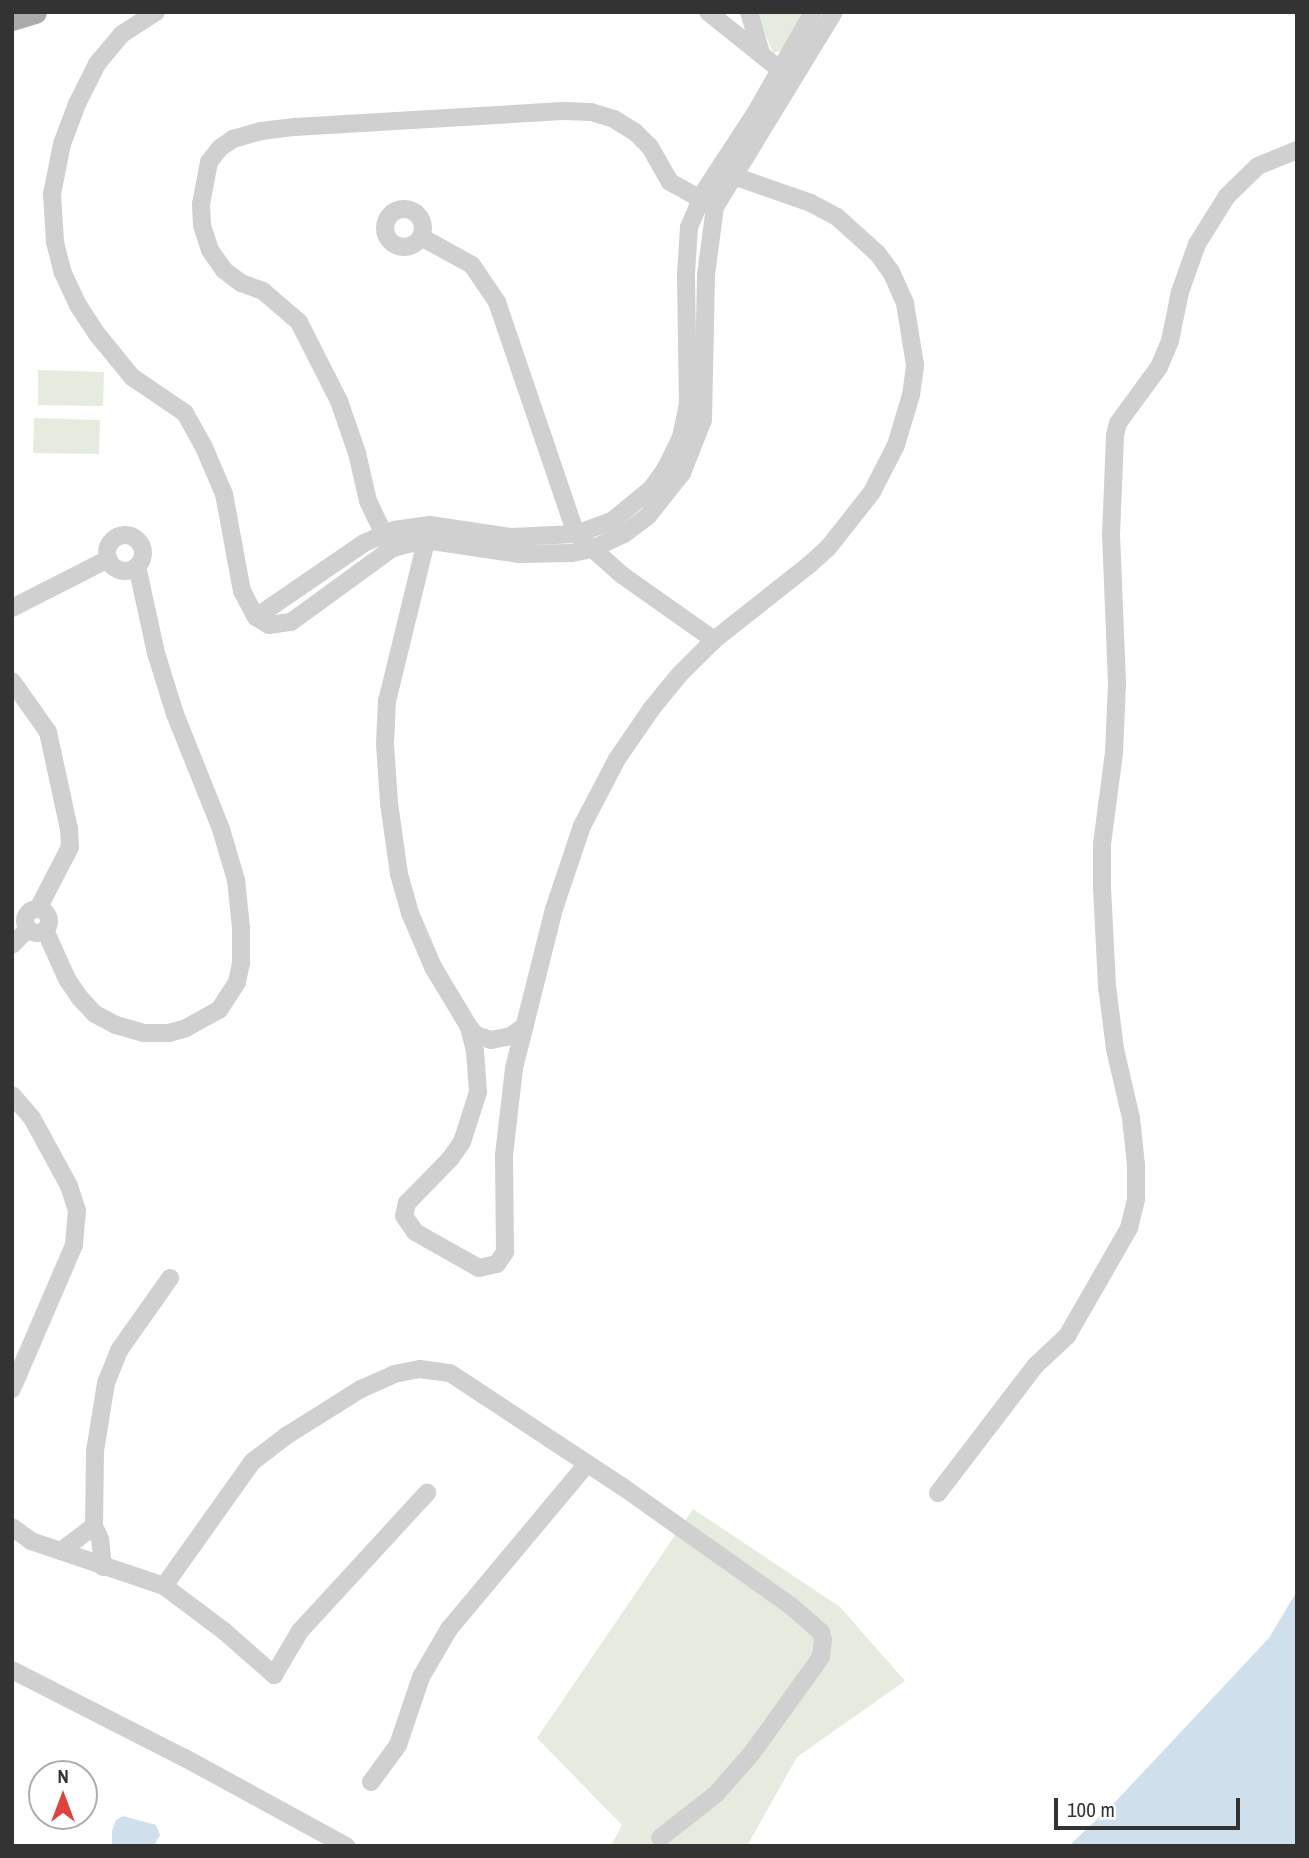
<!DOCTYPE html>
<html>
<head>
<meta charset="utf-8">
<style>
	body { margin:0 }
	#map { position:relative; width:1309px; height:1858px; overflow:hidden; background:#fff; font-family:"Archivo Narrow",sans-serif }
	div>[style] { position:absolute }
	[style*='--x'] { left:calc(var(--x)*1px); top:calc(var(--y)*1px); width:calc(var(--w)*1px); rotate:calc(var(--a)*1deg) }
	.green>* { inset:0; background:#e5ebdf }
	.water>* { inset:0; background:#d0dfec }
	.minor>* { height:18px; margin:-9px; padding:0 9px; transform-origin:9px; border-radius:9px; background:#d0d0d0 }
	.minor>.ring { margin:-9px; padding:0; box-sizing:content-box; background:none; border:18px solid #d0d0d0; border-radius:50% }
	.major>* { height:23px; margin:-11.5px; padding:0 11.5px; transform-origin:11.5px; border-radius:11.5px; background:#ababab }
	span { translate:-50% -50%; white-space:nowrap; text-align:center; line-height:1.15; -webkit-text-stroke:7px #fff; paint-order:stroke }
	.frame { position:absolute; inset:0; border:14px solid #333; pointer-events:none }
	.north { position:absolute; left:28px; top:1760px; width:70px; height:70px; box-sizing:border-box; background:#fff; border:2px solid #adadad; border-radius:50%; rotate:0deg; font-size:19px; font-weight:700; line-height:28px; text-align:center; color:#333 }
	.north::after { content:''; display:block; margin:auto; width:24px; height:32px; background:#de4340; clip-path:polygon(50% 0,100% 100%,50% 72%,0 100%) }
	.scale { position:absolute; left:1054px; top:1798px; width:186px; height:32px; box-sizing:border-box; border:4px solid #333; border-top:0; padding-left:9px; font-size:21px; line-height:24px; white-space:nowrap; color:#333; -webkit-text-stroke:5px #fff; paint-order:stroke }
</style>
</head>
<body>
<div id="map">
	<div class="green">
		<div style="clip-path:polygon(756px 12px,803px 12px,783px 50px,773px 53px)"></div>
		<div style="clip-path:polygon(38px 370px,104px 372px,103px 406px,38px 405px)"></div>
		<div style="clip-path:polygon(34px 418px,100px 420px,99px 454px,33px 453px)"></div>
		<div style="clip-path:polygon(693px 1509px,840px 1607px,905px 1681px,797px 1757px,747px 1846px,611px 1846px,622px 1825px,537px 1738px)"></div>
	</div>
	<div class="water">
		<div style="clip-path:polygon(1297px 1591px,1297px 1846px,1069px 1846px,1118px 1799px,1269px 1638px)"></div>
		<div style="clip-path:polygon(123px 1816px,156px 1825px,160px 1835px,154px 1846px,112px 1846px,112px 1831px,116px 1820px)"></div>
	</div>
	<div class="minor">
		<div style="--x:156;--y:12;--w:40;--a:147.1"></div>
		<div style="--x:122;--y:34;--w:39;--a:130"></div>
		<div style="--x:97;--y:64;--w:45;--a:116.6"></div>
		<div style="--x:77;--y:104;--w:43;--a:110.6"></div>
		<div style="--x:62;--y:144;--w:51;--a:101.3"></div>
		<div style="--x:52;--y:194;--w:48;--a:86.4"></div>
		<div style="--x:55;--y:242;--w:32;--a:76"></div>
		<div style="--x:63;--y:273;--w:35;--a:65"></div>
		<div style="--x:78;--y:305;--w:35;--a:57"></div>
		<div style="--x:97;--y:334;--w:55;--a:50.9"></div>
		<div style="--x:132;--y:377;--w:64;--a:34.2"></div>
		<div style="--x:185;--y:413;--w:37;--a:61"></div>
		<div style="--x:203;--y:445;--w:53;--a:66.8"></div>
		<div style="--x:224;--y:494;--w:99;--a:79.5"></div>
		<div style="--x:242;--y:591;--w:30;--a:62"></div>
		<div style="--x:256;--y:617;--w:15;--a:32"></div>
		<div style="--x:269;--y:625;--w:22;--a:-8"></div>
		<div style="--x:291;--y:622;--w:124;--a:-36.1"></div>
		<div style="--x:391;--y:549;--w:9;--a:-18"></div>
		<div style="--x:400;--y:546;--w:26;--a:-13"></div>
		<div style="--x:425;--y:540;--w:95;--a:8.5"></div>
		<div style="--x:519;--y:554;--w:53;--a:-1.1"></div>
		<div style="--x:572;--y:553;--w:20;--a:-11"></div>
		<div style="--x:592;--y:549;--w:35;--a:-25"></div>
		<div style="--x:624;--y:534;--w:30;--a:-37"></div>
		<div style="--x:648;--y:516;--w:55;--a:-51.7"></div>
		<div style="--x:682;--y:473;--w:57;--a:-68.4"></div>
		<div style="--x:703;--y:420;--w:145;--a:-88.8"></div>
		<div style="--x:706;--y:275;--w:69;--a:-82.5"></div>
		<div style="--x:715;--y:207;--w:228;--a:-58.6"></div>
		<div style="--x:708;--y:12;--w:102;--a:38.7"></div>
		<div style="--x:749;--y:12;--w:43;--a:73.7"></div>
		<div class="ring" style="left:385px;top:209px;width:20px;height:20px"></div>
		<div style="--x:421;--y:237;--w:58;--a:28.8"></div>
		<div style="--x:472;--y:265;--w:45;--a:56"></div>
		<div style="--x:497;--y:302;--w:245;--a:71.2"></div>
		<div style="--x:576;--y:534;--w:62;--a:41.7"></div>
		<div style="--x:622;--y:575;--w:113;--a:35.2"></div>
		<div style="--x:430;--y:525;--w:181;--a:103.7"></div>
		<div style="--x:387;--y:701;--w:43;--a:92.7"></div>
		<div style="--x:385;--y:744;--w:59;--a:86.1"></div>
		<div style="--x:389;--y:803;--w:72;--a:82"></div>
		<div style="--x:399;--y:874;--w:41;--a:74.2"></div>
		<div style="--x:410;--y:913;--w:59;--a:66.9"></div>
		<div style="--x:433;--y:967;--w:70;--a:59"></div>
		<div style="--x:469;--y:1027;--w:25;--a:76"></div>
		<div style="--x:475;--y:1051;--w:41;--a:85.8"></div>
		<div style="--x:478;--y:1092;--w:52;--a:107.7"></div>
		<div style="--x:462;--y:1142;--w:21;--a:125"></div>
		<div style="--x:450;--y:1159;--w:62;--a:134.3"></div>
		<div style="--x:407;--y:1203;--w:13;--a:103"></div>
		<div style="--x:404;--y:1216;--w:19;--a:55"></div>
		<div style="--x:415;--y:1232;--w:73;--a:29.4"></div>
		<div style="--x:479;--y:1268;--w:18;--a:-13"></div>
		<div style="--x:497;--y:1264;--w:14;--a:-56"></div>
		<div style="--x:505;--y:1252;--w:97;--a:-90.6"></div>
		<div style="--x:504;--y:1155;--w:88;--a:-83.4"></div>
		<div style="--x:514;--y:1068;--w:164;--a:-75.9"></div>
		<div style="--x:554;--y:909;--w:88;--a:-71.4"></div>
		<div style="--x:582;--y:826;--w:76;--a:-62.4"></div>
		<div style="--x:617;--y:759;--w:62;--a:-55.5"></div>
		<div style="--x:652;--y:708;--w:44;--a:-50.5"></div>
		<div style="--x:680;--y:674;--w:48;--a:-45"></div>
		<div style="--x:714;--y:640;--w:121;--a:-38.3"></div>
		<div style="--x:809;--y:565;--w:25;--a:-42"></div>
		<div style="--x:828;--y:548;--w:71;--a:-51.8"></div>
		<div style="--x:872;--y:492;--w:53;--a:-62.9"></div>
		<div style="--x:896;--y:445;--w:52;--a:-73.3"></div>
		<div style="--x:911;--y:395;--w:30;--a:-82"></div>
		<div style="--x:915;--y:365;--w:63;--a:-99.2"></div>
		<div style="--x:905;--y:303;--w:34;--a:-114"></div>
		<div style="--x:891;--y:272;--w:22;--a:-126"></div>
		<div style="--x:878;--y:254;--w:55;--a:-137.9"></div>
		<div style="--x:837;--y:217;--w:30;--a:-152"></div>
		<div style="--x:811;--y:203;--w:97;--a:-160.8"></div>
		<div class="ring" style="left:107px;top:535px;width:18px;height:18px"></div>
		<div style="--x:391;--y:549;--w:53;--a:-115.6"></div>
		<div style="--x:368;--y:501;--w:49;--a:-102.9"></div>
		<div style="--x:357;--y:453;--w:55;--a:-109.1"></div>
		<div style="--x:339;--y:401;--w:89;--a:-116.9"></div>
		<div style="--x:299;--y:322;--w:48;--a:-139.3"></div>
		<div style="--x:263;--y:291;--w:23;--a:-160"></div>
		<div style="--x:241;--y:283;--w:21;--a:-143"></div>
		<div style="--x:224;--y:270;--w:24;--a:-125"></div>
		<div style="--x:210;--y:250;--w:26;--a:-108"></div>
		<div style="--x:202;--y:225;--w:21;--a:-93"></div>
		<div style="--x:201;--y:204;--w:43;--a:-79.2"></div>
		<div style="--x:209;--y:162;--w:18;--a:-52"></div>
		<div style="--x:220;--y:148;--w:16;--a:-35"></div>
		<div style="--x:233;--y:139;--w:29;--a:-16"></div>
		<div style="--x:261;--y:131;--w:34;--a:-7"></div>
		<div style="--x:295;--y:127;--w:268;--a:-3.4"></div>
		<div style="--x:563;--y:111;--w:28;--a:2"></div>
		<div style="--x:591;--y:112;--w:24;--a:17"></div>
		<div style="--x:614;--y:119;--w:25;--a:32"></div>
		<div style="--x:635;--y:132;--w:21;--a:45"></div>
		<div style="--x:650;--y:147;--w:40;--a:60.3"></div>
		<div style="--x:670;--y:182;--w:51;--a:29.1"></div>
		<div style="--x:12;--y:608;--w:108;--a:-27"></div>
		<div style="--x:256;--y:617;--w:131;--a:-34.4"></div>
		<div style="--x:364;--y:543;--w:33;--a:-23"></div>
		<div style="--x:394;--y:530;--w:36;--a:-8"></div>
		<div style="--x:430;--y:525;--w:82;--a:8.4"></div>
		<div style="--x:511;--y:537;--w:65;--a:-2.6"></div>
		<div style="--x:576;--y:534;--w:38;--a:-20"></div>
		<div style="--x:612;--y:521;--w:50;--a:-39.4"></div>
		<div style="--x:651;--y:489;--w:24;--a:-54"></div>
		<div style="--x:665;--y:470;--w:37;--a:-64"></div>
		<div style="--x:681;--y:437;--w:33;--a:-78"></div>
		<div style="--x:688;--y:405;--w:131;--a:-90.9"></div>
		<div style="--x:686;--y:274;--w:47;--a:-86.3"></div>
		<div style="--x:689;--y:227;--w:40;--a:-66.6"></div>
		<div style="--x:705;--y:190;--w:93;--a:-56.8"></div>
		<div style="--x:756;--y:112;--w:115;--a:-60.3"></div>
		<div style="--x:12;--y:681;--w:62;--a:54.8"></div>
		<div style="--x:48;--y:732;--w:99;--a:77.8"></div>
		<div style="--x:69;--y:829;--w:18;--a:87"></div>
		<div style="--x:70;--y:847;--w:70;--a:117.3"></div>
		<div class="ring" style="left:25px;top:909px;width:6px;height:6px"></div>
		<div style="--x:45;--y:930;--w:54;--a:65.8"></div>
		<div style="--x:67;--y:979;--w:23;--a:56"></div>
		<div style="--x:80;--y:998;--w:22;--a:47"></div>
		<div style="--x:95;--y:1014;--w:24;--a:28"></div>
		<div style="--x:116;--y:1025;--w:29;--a:16"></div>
		<div style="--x:144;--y:1033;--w:25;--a:0"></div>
		<div style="--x:169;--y:1033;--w:18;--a:-16"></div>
		<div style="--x:186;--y:1028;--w:38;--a:-29"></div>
		<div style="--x:219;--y:1010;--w:33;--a:-57"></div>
		<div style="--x:237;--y:982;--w:19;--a:-78"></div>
		<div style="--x:241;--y:963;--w:35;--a:-90"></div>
		<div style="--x:241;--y:928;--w:48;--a:-95.9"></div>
		<div style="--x:236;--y:880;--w:53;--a:-106.4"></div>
		<div style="--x:221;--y:829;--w:124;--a:-111.8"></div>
		<div style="--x:175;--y:714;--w:64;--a:-107.3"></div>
		<div style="--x:156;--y:653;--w:89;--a:-102.3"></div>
		<div style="--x:12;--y:945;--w:23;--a:-45"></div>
		<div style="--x:469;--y:1027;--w:11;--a:49"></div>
		<div style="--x:476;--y:1035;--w:16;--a:18"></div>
		<div style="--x:491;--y:1040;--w:20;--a:-11"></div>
		<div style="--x:511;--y:1036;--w:17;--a:-36"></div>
		<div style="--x:12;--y:1095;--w:30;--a:49"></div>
		<div style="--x:32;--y:1118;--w:77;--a:61.4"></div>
		<div style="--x:69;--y:1186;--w:25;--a:72"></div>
		<div style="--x:77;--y:1210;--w:35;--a:95"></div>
		<div style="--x:74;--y:1245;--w:157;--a:113.3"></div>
		<div style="--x:938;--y:1493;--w:160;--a:-52.6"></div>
		<div style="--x:1035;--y:1366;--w:44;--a:-43.2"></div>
		<div style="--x:1067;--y:1336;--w:125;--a:-60.1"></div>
		<div style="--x:1129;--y:1228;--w:30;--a:-76"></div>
		<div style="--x:1136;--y:1199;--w:34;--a:-90"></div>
		<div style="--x:1136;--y:1165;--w:47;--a:-96.1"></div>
		<div style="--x:1131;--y:1118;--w:71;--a:-103.1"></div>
		<div style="--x:1115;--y:1049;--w:64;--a:-97.2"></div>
		<div style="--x:1107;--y:986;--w:98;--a:-92.9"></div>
		<div style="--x:1102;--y:888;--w:44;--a:-90"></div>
		<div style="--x:1102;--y:844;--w:92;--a:-82.5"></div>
		<div style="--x:1114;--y:753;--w:70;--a:-87.5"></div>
		<div style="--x:1117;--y:683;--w:147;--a:-92.3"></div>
		<div style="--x:1111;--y:536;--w:101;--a:-87.7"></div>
		<div style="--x:1115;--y:435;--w:12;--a:-76"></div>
		<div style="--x:1118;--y:423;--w:69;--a:-53.8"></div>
		<div style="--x:1159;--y:367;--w:28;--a:-67"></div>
		<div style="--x:1170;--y:341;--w:50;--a:-78.5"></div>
		<div style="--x:1180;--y:292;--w:51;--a:-70.5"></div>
		<div style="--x:1197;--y:244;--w:57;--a:-58"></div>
		<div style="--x:1227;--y:196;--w:43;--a:-44.1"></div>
		<div style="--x:1258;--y:166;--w:42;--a:-22.3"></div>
		<div style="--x:12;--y:1527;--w:24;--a:36"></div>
		<div style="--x:31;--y:1541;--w:140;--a:18.7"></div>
		<div style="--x:164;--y:1586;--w:75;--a:36.9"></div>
		<div style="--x:224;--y:1631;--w:67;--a:41.3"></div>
		<div style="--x:274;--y:1675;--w:51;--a:-59.4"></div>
		<div style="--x:300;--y:1631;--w:188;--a:-47.4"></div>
		<div style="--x:61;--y:1551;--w:41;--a:-37.1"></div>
		<div style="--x:103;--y:1567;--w:28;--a:-96"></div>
		<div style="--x:100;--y:1539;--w:14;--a:-115"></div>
		<div style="--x:94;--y:1526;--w:75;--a:-89.2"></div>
		<div style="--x:95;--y:1451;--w:69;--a:-80.8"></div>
		<div style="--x:106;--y:1383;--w:37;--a:-68"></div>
		<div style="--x:120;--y:1349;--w:87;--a:-54.8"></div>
		<div style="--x:164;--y:1586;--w:152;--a:-54.6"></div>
		<div style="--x:252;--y:1462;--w:43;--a:-37.4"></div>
		<div style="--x:286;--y:1436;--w:89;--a:-32.1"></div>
		<div style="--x:361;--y:1389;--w:36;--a:-24"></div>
		<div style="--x:394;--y:1374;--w:26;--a:-11"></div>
		<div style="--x:420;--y:1369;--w:30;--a:8"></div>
		<div style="--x:450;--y:1373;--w:207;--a:33.4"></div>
		<div style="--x:623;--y:1487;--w:206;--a:35.3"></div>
		<div style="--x:791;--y:1606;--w:40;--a:41"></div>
		<div style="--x:821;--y:1632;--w:8;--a:76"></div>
		<div style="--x:823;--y:1640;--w:17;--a:97"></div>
		<div style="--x:821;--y:1657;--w:118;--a:125.7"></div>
		<div style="--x:752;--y:1753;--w:55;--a:131.3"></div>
		<div style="--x:716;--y:1794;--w:71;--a:141.8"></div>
		<div style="--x:12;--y:1670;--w:192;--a:27"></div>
		<div style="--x:183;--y:1757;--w:186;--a:28.6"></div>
		<div style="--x:371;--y:1782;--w:46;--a:-53.9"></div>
		<div style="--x:398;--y:1745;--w:72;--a:-71.3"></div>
		<div style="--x:421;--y:1677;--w:56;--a:-59.7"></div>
		<div style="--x:449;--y:1629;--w:215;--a:-50.1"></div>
	</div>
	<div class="major">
		<div style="--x:12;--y:19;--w:24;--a:-17"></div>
	</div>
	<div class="frame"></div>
	<div class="north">N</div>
	<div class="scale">100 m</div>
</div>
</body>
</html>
